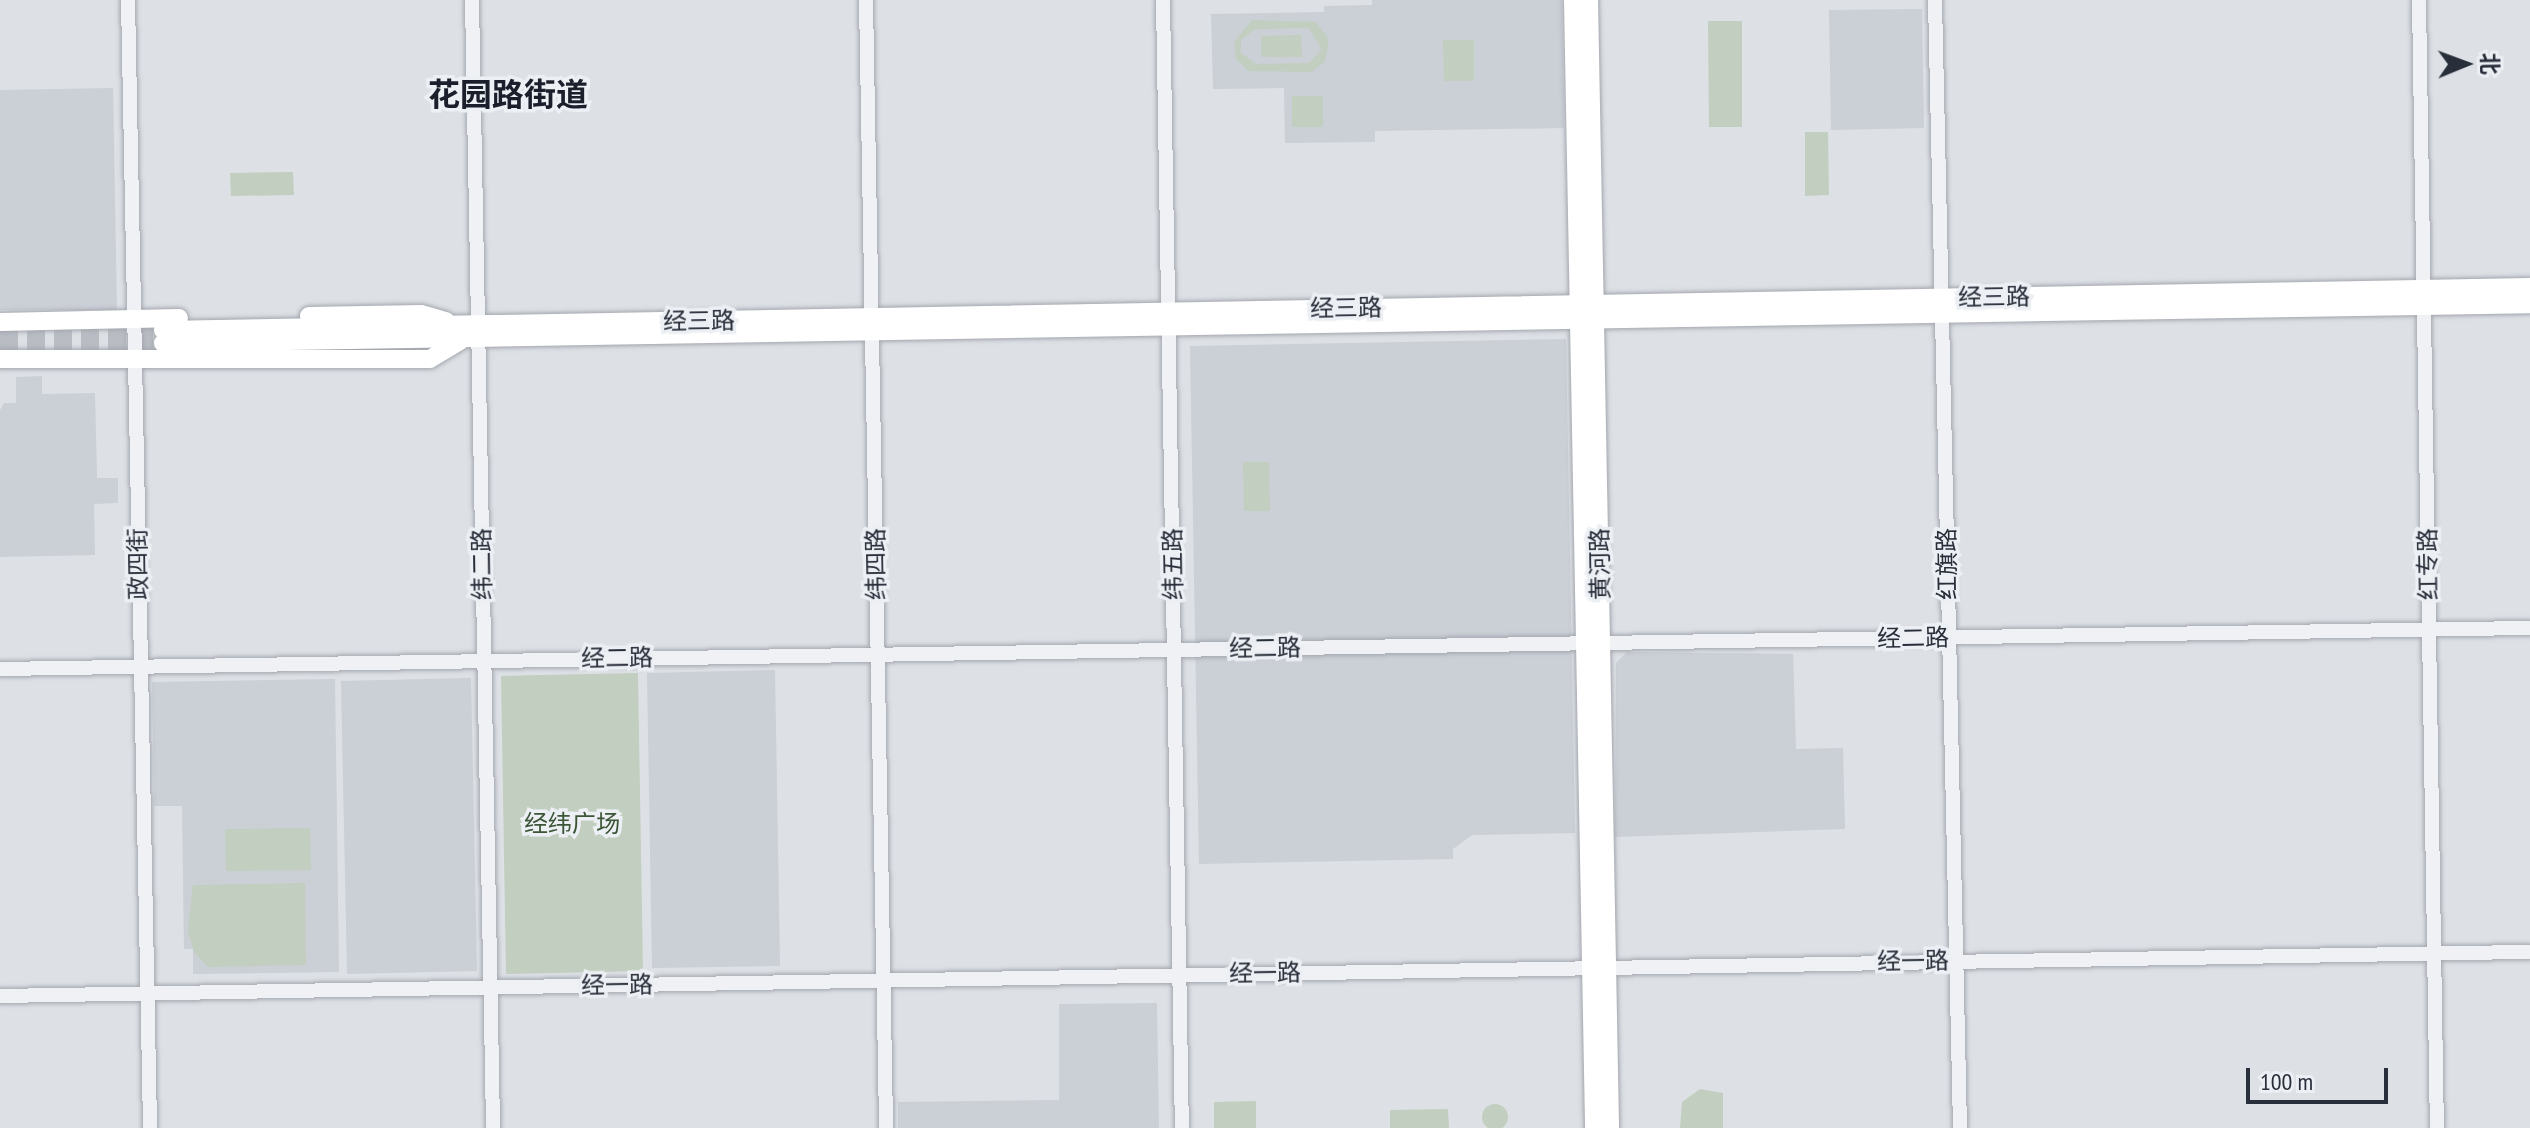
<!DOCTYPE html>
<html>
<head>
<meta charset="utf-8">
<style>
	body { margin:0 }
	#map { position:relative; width:2530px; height:1128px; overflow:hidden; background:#dde0e5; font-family:"PT Sans Narrow","Noto Sans SC",sans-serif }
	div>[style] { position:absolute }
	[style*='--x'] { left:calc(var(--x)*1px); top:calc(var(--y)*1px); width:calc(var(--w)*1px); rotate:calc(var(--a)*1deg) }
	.built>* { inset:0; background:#cbcfd6 }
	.green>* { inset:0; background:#c2cebf }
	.round { border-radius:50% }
	.major-tunnel>* { height:18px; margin-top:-9px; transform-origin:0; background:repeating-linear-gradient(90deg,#b9bcc3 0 18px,transparent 0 27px) }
	.roads { filter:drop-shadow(0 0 2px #a3a7ae) drop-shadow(0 0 2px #a3a7ae) }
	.minor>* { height:14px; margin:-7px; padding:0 7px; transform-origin:7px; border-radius:7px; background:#eff1f4 }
	.major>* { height:18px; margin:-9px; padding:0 9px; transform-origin:9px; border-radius:9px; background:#fff }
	span { translate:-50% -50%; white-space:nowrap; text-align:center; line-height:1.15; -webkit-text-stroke:7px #eceff3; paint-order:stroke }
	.street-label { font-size:24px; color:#282e3a }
	.park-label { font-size:24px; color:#3b5536 }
	.district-label { font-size:32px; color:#1a1f2b; font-weight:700 }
	.north { position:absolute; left:2426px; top:24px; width:80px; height:80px; -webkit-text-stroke:6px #eceff3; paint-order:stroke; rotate:89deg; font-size:22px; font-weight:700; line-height:32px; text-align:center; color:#282e3a }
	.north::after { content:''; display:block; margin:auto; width:28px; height:36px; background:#282e3a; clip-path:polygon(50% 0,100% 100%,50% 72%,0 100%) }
	.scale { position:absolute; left:2246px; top:1068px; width:142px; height:36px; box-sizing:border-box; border:4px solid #282e3a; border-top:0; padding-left:10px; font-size:24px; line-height:28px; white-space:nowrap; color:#282e3a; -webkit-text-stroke:6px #eceff3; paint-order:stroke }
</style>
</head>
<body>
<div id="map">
	<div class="built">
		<div style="clip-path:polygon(1372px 0,1562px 0,1564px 128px,1375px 131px,1375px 142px,1285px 143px,1284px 88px,1213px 89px,1211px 14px,1324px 12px,1324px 6px,1372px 5px)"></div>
		<div style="clip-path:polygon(1922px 9px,1924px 128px,1831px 130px,1829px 10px)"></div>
		<div style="clip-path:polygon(113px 88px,117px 310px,0 310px,0 90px)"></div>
		<div style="clip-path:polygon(1566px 339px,1575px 833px,1472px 835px,1453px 849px,1453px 859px,1199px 864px,1190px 346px)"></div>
		<div style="clip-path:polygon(42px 376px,42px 394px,95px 393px,97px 478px,118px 478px,118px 503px,94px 504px,95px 555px,0 557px,0 410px,4px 403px,16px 403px,16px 377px)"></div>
		<div style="clip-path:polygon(1627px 652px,1793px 654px,1796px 749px,1843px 748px,1845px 829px,1615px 837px,1616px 663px)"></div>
		<div style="clip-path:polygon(775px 670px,780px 966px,652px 968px,647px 673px)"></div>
		<div style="clip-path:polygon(471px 678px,477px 971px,347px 974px,341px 681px)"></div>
		<div style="clip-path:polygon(335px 679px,339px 972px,193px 974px,193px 949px,184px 949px,182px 806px,154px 806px,152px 682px)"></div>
		<div style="clip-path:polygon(1157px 1003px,1159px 1128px,898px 1128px,898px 1102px,1059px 1100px,1059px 1004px)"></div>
	</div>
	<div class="green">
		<div style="clip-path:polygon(evenodd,1252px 20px,1316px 22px,1329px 39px,1325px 61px,1312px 72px,1248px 71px,1236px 59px,1234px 42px,1252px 20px,1308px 28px,1322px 49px,1309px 63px,1256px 64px,1241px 53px,1241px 40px,1255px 29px,1308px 28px)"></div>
		<div style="clip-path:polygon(1708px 21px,1742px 21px,1742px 127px,1709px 127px)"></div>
		<div style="clip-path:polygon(1301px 35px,1302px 57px,1261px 57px,1261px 36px)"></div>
		<div style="clip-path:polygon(1443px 40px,1474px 40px,1474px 81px,1444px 81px)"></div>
		<div style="clip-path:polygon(1292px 96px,1323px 96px,1323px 127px,1292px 127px)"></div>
		<div style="clip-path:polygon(1805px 132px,1828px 132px,1829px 195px,1805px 196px)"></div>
		<div style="clip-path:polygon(293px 172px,294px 195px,231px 196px,230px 173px)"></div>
		<div style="clip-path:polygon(1243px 462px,1269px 462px,1270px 511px,1244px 511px)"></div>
		<div style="clip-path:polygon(638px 673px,643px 971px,506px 974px,501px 676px)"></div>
		<div style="clip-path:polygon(310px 828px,311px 870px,226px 871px,225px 829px)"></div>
		<div style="clip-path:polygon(305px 883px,306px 965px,208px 967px,194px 952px,188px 931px,193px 885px)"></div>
		<div style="clip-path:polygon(1700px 1089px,1723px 1093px,1723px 1128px,1680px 1128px,1682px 1102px)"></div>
		<div style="clip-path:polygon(1256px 1101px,1256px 1128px,1214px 1128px,1214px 1102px)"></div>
		<div class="round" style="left:1482px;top:1104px;width:26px;height:26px"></div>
		<div style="clip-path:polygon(1448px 1109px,1449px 1128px,1390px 1128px,1390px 1110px)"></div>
	</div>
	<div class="major-tunnel">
		<div style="--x:0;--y:333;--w:163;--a:-1.1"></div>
		<div style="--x:0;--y:346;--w:163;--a:-1.1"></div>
	</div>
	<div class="roads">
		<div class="minor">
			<div style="--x:128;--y:0;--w:1128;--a:88.88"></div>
			<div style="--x:472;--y:0;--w:1128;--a:88.93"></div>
			<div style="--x:866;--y:0;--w:1128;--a:88.98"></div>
			<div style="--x:1163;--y:0;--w:1128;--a:89.04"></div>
			<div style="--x:1935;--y:0;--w:1128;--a:88.73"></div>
			<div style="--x:2419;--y:0;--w:1128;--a:89.09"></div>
			<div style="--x:0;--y:669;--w:2530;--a:-0.93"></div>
			<div style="--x:0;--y:996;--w:2530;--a:-1"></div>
		</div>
		<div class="major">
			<div style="--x:1573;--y:0;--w:1128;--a:88.93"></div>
			<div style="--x:1589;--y:0;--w:1128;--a:88.93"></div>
			<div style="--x:309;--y:316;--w:112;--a:-1"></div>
			<div style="--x:421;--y:314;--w:26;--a:16"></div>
			<div style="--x:0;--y:322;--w:179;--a:-1.3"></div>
			<div style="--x:163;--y:330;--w:2367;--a:-1.04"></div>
			<div style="--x:163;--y:343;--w:2367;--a:-0.94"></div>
			<div style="--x:0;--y:359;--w:430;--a:0"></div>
			<div style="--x:430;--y:359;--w:35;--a:-31"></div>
		</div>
	</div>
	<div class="street-label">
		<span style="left:1994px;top:297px;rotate:-1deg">经三路</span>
		<span style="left:1346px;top:308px;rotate:-1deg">经三路</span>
		<span style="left:699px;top:321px;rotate:-1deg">经三路</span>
		<span style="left:138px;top:564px;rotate:-91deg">政四街</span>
		<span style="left:482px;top:564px;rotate:-91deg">纬二路</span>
		<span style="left:876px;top:564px;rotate:-91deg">纬四路</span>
		<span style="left:1173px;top:564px;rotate:-91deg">纬五路</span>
		<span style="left:1600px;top:564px;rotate:-91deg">黄河路</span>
		<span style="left:1947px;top:564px;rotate:-91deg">红旗路</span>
		<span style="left:2428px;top:564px;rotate:-91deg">红专路</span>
		<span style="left:1913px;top:638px;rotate:-1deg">经二路</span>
		<span style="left:1265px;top:648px;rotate:-1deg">经二路</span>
		<span style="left:617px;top:658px;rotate:-1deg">经二路</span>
		<span style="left:1913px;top:961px;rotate:-1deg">经一路</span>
		<span style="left:1265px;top:973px;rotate:-1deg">经一路</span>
		<span style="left:617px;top:985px;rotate:-1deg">经一路</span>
	</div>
	<div class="park-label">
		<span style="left:572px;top:824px">经纬广场</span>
	</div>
	<div class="district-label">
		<span style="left:508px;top:94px">花园路街道</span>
	</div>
	<div class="north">北</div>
	<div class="scale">100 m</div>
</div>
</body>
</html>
